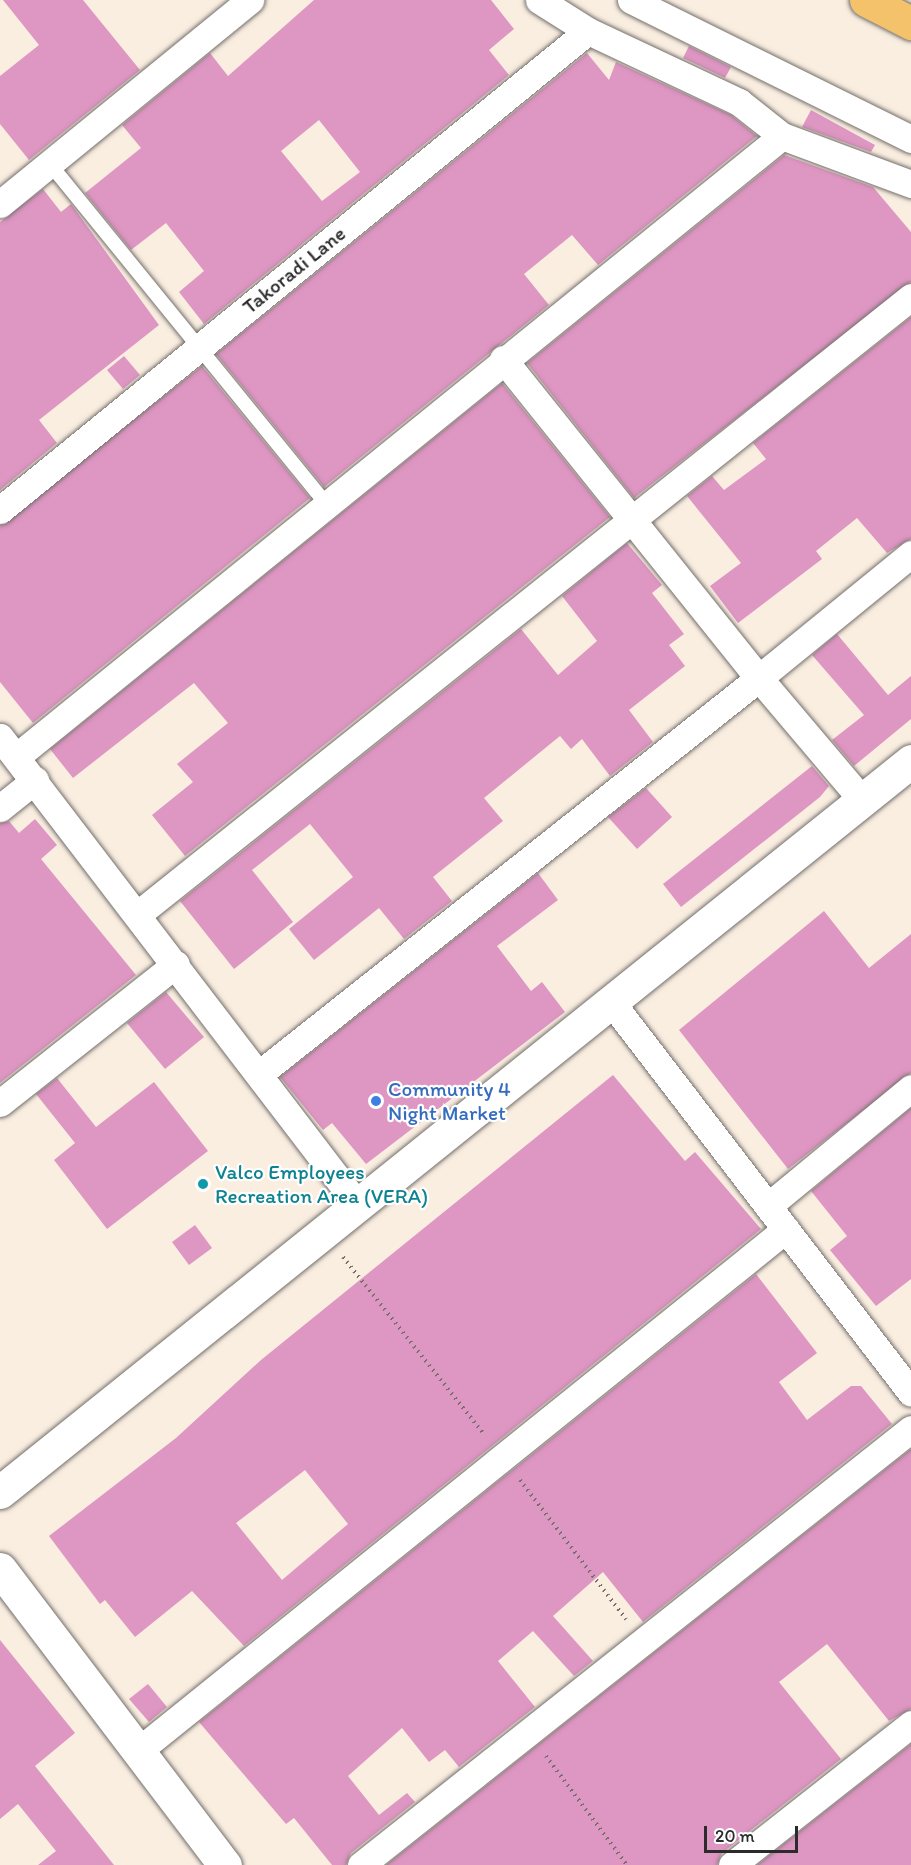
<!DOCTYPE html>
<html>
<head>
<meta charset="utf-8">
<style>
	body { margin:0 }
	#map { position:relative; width:911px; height:1865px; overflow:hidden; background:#faeee1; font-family:Itim,sans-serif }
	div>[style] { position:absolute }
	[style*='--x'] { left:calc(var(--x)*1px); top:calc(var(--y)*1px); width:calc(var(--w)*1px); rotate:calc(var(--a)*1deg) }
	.building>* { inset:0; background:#de96c2 }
	.path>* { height:4px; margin-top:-2px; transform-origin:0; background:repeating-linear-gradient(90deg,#736f6b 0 1.5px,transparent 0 6px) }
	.roads { filter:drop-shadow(0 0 2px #736f6b) drop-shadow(0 0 2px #736f6b) }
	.service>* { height:14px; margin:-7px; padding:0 7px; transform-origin:7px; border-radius:7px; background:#fff }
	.minor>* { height:27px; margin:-13.5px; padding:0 13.5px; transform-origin:13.5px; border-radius:13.5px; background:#fff }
	.tertiary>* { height:33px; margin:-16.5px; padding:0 16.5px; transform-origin:16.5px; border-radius:16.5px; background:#fff }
	.trunk>* { height:33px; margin:-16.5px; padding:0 16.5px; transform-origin:16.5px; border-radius:16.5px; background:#f3c26a }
	.dots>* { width:16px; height:16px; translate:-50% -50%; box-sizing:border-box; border:3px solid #fff; border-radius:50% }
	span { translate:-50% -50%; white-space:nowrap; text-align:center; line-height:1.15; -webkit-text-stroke:4.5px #fff; paint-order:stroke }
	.street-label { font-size:21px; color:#2b2b2b }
	.shop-label { font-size:21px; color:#366cbe }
	.left { translate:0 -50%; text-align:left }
	.culture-label { font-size:21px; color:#0d838f }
	.scale { position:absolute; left:704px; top:1826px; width:94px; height:27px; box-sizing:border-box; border:3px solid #2b2b2b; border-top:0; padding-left:8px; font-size:18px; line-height:21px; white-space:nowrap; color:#2b2b2b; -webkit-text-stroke:4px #fff; paint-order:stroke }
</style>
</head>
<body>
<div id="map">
	<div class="building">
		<div style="clip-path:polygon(3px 0,83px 0,140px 70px,29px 160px,0 124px,0 76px,39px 45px)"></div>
		<div style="clip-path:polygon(evenodd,314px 0,491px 0,514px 29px,489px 50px,509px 75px,204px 324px,179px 292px,204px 271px,166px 223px,131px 250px,85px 193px,141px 148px,122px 125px,210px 53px,228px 76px,314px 0,319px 120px,360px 172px,322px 201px,281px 151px,319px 120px)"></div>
		<div style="clip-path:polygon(689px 46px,731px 67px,725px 78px,683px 58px)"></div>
		<div style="clip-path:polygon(587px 53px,609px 80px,616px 62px,731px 115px,757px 136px,598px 265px,572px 235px,524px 274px,549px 305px,324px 487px,216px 354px)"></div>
		<div style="clip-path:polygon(811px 110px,875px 145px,871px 152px,802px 127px)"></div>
		<div style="clip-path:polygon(784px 155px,873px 187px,911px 232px,911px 282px,634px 498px,527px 363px)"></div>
		<div style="clip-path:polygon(43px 189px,61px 212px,71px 204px,159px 325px,39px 420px,57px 443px,0 490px,0 222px)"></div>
		<div style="clip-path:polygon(911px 317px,911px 539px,887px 553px,857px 518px,816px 551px,822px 559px,738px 623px,710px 586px,741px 563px,687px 496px,712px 476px,724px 490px,766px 459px,753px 443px)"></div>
		<div style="clip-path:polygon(124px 356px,140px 375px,123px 389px,107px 370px)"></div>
		<div style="clip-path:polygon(202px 366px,310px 498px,33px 723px,0 682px,0 525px)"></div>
		<div style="clip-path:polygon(502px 383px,610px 517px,185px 856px,152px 815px,193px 782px,177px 764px,228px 723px,194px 683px,73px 778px,50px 749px)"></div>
		<div style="clip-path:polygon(627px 543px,662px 585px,652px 593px,684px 634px,669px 645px,685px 666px,629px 710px,653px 742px,610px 776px,582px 739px,571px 749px,560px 736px,484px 798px,503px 821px,433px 877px,452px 901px,404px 939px,379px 908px,314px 960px,289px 929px,353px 877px,310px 824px,252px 870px,293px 922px,234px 969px,180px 901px,521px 629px,558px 675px,597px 641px,562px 596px)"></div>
		<div style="clip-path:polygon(837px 634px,888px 695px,911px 676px,911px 719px,854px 766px,832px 740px,864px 715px,812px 655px)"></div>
		<div style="clip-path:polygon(812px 766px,829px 786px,820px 797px,681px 907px,663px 884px)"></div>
		<div style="clip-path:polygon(646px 788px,672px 817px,637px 849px,608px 817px)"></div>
		<div style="clip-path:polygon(35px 819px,57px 845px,41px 859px,136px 975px,0 1083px,0 823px,9px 821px,19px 833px)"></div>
		<div style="clip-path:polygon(538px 873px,558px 900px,497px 946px,531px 991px,542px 982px,565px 1012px,366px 1164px,332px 1123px,323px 1130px,280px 1077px)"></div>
		<div style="clip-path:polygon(824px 911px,869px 968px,911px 934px,911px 1073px,788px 1169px,679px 1030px)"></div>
		<div style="clip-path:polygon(166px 992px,204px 1037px,165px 1069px,127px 1023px)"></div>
		<div style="clip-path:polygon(evenodd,613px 1075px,685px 1161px,695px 1152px,761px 1229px,244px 1646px,192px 1591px,135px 1637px,105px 1600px,100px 1604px,49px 1536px,176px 1438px,261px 1360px,613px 1075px,305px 1470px,348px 1524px,282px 1580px,236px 1523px,305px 1470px)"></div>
		<div style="clip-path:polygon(57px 1078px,96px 1127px,154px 1082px,208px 1151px,107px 1229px,54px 1160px,75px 1143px,36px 1094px)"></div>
		<div style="clip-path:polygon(911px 1108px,911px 1279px,876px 1306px,830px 1250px,847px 1236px,811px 1191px)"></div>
		<div style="clip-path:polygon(195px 1225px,212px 1248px,189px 1265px,172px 1242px)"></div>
		<div style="clip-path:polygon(756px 1274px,817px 1353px,779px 1382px,807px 1420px,851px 1386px,861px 1386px,892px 1424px,643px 1622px,603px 1572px,553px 1616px,593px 1661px,574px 1676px,533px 1631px,498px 1661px,535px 1707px,459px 1767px,445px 1750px,429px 1762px,402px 1728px,348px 1776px,379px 1815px,407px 1793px,415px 1802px,351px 1853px,346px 1865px,332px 1865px,294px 1818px,286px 1824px,199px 1722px)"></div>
		<div style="clip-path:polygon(911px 1449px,911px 1709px,889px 1721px,827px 1644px,779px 1682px,841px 1759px,722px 1853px,717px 1865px,386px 1865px)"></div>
		<div style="clip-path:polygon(0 1640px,75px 1733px,35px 1766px,114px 1865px,38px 1865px,56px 1851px,18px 1804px,0 1819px)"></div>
		<div style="clip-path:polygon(148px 1684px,167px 1707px,149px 1722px,129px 1699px)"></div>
		<div style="clip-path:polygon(911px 1744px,911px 1865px,757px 1865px)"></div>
	</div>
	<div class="path">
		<div style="--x:343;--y:1257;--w:226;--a:51.5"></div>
		<div style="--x:520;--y:1480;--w:175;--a:52.7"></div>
		<div style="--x:546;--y:1756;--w:136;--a:53.4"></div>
	</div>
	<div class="roads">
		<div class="service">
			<div style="--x:50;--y:164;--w:438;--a:50.9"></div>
		</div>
		<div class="minor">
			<div style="--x:631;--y:0;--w:313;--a:26.4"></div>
			<div style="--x:782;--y:136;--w:138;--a:20.4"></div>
			<div style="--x:0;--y:204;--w:323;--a:-39.2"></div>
			<div style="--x:503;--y:359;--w:409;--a:51.3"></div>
			<div style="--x:759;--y:678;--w:196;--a:-39.2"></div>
			<div style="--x:0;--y:510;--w:758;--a:-39.17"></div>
			<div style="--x:0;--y:737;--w:589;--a:52.59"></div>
			<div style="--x:16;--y:757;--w:986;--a:-39.03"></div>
			<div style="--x:782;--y:136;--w:55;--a:-141.7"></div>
			<div style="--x:739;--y:102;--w:167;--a:-154.8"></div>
			<div style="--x:588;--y:31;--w:58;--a:-147.7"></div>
			<div style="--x:0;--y:808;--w:45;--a:-38.7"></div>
			<div style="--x:138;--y:914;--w:989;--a:-38.6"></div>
			<div style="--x:612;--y:1003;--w:491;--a:52.5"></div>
			<div style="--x:259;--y:1074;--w:638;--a:-38.38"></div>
			<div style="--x:759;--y:678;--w:160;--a:49.8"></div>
			<div style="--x:0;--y:1103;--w:224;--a:-38.3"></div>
			<div style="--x:768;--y:1206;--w:185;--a:-39.5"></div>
			<div style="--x:138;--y:1751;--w:832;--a:-38.85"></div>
			<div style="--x:361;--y:1865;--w:702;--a:-38.4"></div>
			<div style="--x:732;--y:1865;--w:228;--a:-38.2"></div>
		</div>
		<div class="tertiary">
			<div style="--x:0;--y:1492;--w:1168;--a:-38.74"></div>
			<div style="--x:0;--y:1569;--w:372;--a:52.8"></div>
		</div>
		<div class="trunk">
			<div style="--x:866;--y:0;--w:51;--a:27.1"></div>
		</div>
	</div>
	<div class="dots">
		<div style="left:376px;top:1101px;background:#3f7fe0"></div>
		<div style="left:203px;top:1184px;background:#0f9aa8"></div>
	</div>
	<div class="street-label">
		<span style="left:294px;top:270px;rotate:-39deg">Takoradi Lane</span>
	</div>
	<div class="shop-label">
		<span class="left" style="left:388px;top:1101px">Community 4<br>Night Market</span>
	</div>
	<div class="culture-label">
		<span class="left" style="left:215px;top:1184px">Valco Employees<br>Recreation Area (VERA)</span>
	</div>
	<div class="scale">20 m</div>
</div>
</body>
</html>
